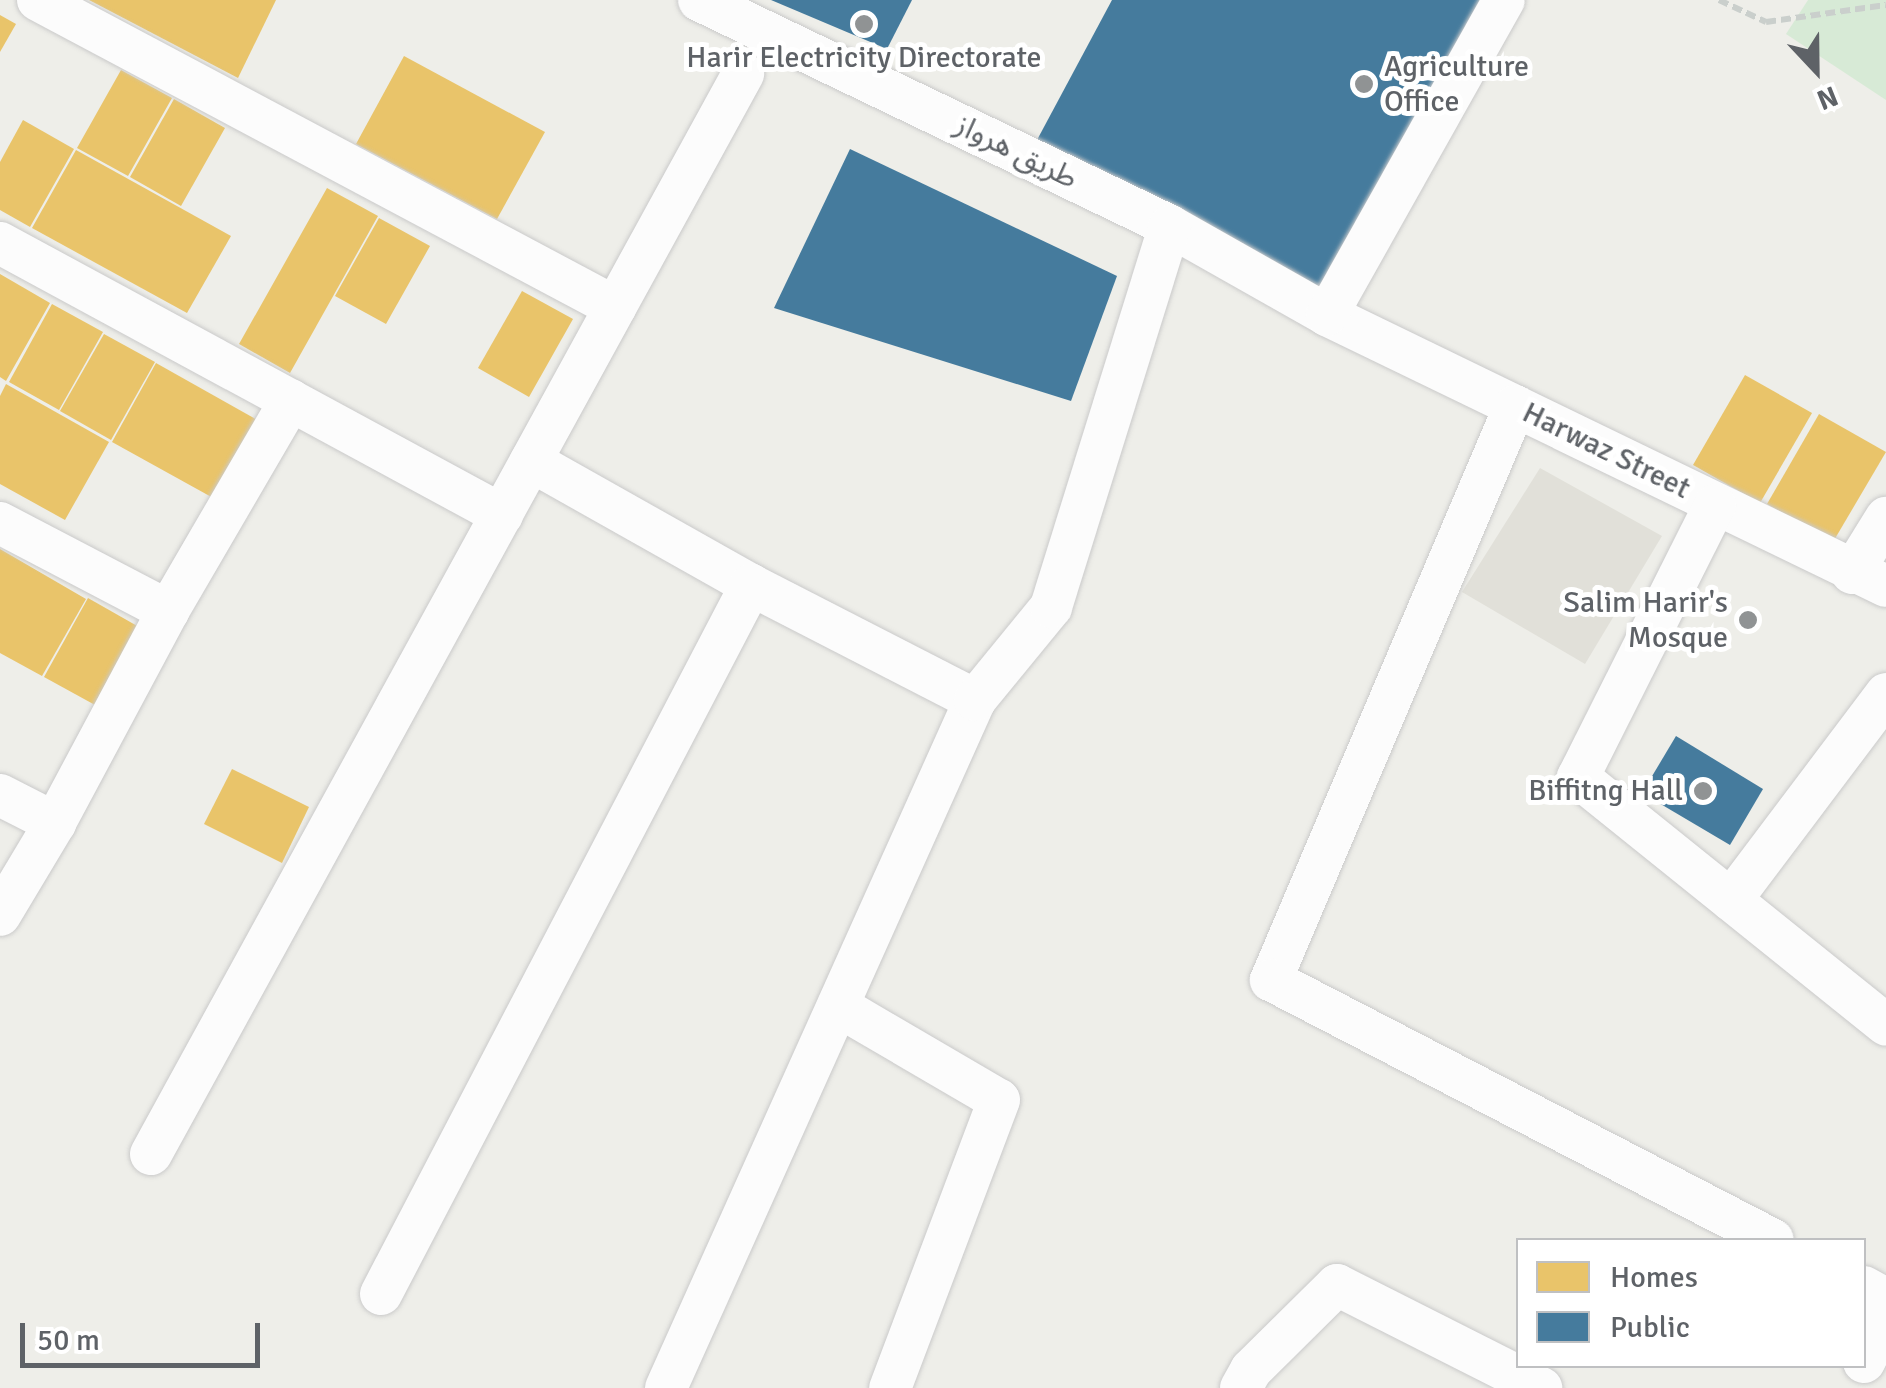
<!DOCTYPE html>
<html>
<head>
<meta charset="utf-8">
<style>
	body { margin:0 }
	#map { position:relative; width:1886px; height:1388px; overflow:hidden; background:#eeeee9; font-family:Signika,"Noto Sans Arabic",sans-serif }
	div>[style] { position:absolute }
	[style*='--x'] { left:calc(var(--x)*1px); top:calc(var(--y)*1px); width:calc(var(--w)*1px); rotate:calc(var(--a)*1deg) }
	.education>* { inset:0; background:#e1e0d9 }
	.green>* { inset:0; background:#d7ead6 }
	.homes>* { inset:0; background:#e9c46a }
	.public>* { inset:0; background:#457b9d }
	.path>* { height:6px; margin-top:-3px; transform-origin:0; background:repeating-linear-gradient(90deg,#cacfcc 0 10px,transparent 0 15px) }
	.roads { filter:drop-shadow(0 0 2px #cacaca) drop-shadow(0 0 2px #cacaca) }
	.minor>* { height:42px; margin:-21px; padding:0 21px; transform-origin:21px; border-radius:21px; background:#fcfcfc }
	.dots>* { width:28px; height:28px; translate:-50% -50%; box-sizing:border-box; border:5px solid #fff; border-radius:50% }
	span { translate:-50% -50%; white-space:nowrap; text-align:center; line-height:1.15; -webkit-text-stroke:10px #fff; paint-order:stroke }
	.poi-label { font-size:30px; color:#5e6267 }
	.left { translate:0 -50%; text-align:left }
	.right { translate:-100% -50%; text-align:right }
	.street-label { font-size:30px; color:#5e6267 }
	.legend { position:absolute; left:1516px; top:1238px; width:350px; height:130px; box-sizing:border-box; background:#fff; border:2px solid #bfc0c2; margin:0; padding:12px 18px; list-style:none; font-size:30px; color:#5e6267 }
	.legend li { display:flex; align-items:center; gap:20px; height:50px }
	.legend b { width:50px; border:2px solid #bfc0c2 }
	.north { position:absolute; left:1766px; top:20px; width:100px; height:100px; -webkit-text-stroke:8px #fff; paint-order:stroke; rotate:158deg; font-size:28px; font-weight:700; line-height:40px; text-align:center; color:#5e6267 }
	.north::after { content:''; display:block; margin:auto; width:35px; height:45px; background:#5e6267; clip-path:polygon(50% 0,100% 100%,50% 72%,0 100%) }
	.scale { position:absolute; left:20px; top:1323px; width:240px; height:45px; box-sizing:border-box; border:5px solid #5e6267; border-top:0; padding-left:12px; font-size:30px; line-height:35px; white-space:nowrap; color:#5e6267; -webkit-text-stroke:8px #fff; paint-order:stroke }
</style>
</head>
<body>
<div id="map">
	<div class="education">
		<div style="clip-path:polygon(1540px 468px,1662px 536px,1585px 664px,1462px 592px)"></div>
	</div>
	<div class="green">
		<div style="clip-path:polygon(1808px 0,1886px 0,1886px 100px,1786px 34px)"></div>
	</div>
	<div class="homes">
		<div style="clip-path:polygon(89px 0,276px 0,238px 78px)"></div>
		<div style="clip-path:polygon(0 15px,16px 24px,0 52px)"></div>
		<div style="clip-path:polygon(404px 56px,545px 132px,497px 219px,356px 144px)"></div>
		<div style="clip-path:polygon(121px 70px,172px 98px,128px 176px,77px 148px)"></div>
		<div style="clip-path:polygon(174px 99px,225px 128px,181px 206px,130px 177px)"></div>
		<div style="clip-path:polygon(23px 120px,74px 149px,30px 227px,0 210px,0 162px)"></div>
		<div style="clip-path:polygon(76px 150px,231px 236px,187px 313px,32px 228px)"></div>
		<div style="clip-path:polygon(327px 188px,378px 216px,290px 373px,239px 344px)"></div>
		<div style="clip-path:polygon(379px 218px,430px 246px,386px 324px,335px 296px)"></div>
		<div style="clip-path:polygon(0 274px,50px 303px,6px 381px,0 377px)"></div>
		<div style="clip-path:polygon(522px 291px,573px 319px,529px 397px,478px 368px)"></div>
		<div style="clip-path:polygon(52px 304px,103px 332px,59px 410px,9px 382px)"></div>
		<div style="clip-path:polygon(104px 334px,155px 362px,111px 440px,60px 411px)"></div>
		<div style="clip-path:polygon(156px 363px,259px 421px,215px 499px,112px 442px)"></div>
		<div style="clip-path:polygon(1745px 375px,1812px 413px,1760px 503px,1693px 465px)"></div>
		<div style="clip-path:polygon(6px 384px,109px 442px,65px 520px,0 484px,0 396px)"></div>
		<div style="clip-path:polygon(1819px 414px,1886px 452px,1833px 542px,1767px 504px)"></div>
		<div style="clip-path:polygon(0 549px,86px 599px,42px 676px,0 653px)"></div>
		<div style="clip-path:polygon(88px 598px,139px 627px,95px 705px,44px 677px)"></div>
		<div style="clip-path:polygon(232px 769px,309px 807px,282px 863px,204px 824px)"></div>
	</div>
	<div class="public">
		<div style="clip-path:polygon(771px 0,912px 0,887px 49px)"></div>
		<div style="clip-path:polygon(1112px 0,1482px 0,1324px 293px,1037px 140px)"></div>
		<div style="clip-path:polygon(850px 149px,1117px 276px,1071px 401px,774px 308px)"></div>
		<div style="clip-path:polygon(1676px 736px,1763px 789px,1730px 845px,1642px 793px)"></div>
	</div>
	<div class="path">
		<div style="--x:1719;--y:0;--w:52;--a:25.1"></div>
		<div style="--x:1766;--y:22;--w:121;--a:-8.1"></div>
	</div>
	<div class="roads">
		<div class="minor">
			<div style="--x:38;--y:0;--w:654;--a:28.02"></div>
			<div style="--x:699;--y:0;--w:522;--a:25.63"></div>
			<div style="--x:1170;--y:226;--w:180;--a:29.5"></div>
			<div style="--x:1327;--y:315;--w:621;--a:25.86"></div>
			<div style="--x:0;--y:243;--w:571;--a:28.45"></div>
			<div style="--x:1327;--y:315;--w:361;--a:-60.7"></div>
			<div style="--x:1515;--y:406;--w:624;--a:113.03"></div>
			<div style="--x:1271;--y:980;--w:565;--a:27.38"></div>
			<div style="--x:531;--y:461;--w:253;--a:29.4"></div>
			<div style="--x:751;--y:585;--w:252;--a:27.2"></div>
			<div style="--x:1715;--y:505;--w:305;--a:116.7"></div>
			<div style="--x:1578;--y:777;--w:395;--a:38.8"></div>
			<div style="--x:0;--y:523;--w:190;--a:27.6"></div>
			<div style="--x:168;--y:611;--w:240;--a:118.1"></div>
			<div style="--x:1852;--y:573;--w:65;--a:-58.3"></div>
			<div style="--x:168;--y:611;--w:244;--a:-59.8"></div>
			<div style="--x:0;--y:795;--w:62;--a:27"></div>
			<div style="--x:55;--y:823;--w:107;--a:120.9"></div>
			<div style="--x:1731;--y:900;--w:258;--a:-53"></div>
			<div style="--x:838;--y:1006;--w:186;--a:30.3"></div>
			<div style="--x:999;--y:1100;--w:308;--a:110.7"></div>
			<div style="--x:151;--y:1154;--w:1232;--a:-61.27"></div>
			<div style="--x:1864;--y:1287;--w:25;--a:29"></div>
			<div style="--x:381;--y:1294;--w:800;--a:-62.44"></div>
			<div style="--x:1864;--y:1362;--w:49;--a:-63.4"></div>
			<div style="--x:666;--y:1388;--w:754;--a:-65.81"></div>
			<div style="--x:975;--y:700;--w:120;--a:-50.7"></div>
			<div style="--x:1051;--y:607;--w:399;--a:-72.7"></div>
			<div style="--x:1241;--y:1388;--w:21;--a:-61"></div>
			<div style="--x:1251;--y:1370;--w:121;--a:-44.7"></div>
			<div style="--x:1337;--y:1285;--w:229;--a:26.8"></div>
		</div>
	</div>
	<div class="dots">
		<div style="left:864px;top:24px;background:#909394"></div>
		<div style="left:1364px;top:84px;background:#909394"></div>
		<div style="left:1748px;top:620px;background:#909394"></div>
		<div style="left:1703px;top:791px;background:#909394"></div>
	</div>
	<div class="poi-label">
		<span style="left:864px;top:58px">Harir Electricity Directorate</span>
		<span class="left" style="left:1384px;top:84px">Agriculture<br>Office</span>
		<span class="right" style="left:1728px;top:620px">Salim Harir's<br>Mosque</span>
		<span class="right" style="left:1683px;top:791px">Biffitng Hall</span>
	</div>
	<div class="street-label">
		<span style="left:1016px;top:152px;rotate:26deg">طريق هرواز</span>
		<span style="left:1606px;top:451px;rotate:26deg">Harwaz Street</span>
	</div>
	<ul class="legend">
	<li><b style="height:28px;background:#e9c46a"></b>Homes</li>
	<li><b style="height:28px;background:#457b9d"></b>Public</li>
	</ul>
	<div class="north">N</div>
	<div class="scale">50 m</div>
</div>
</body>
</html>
